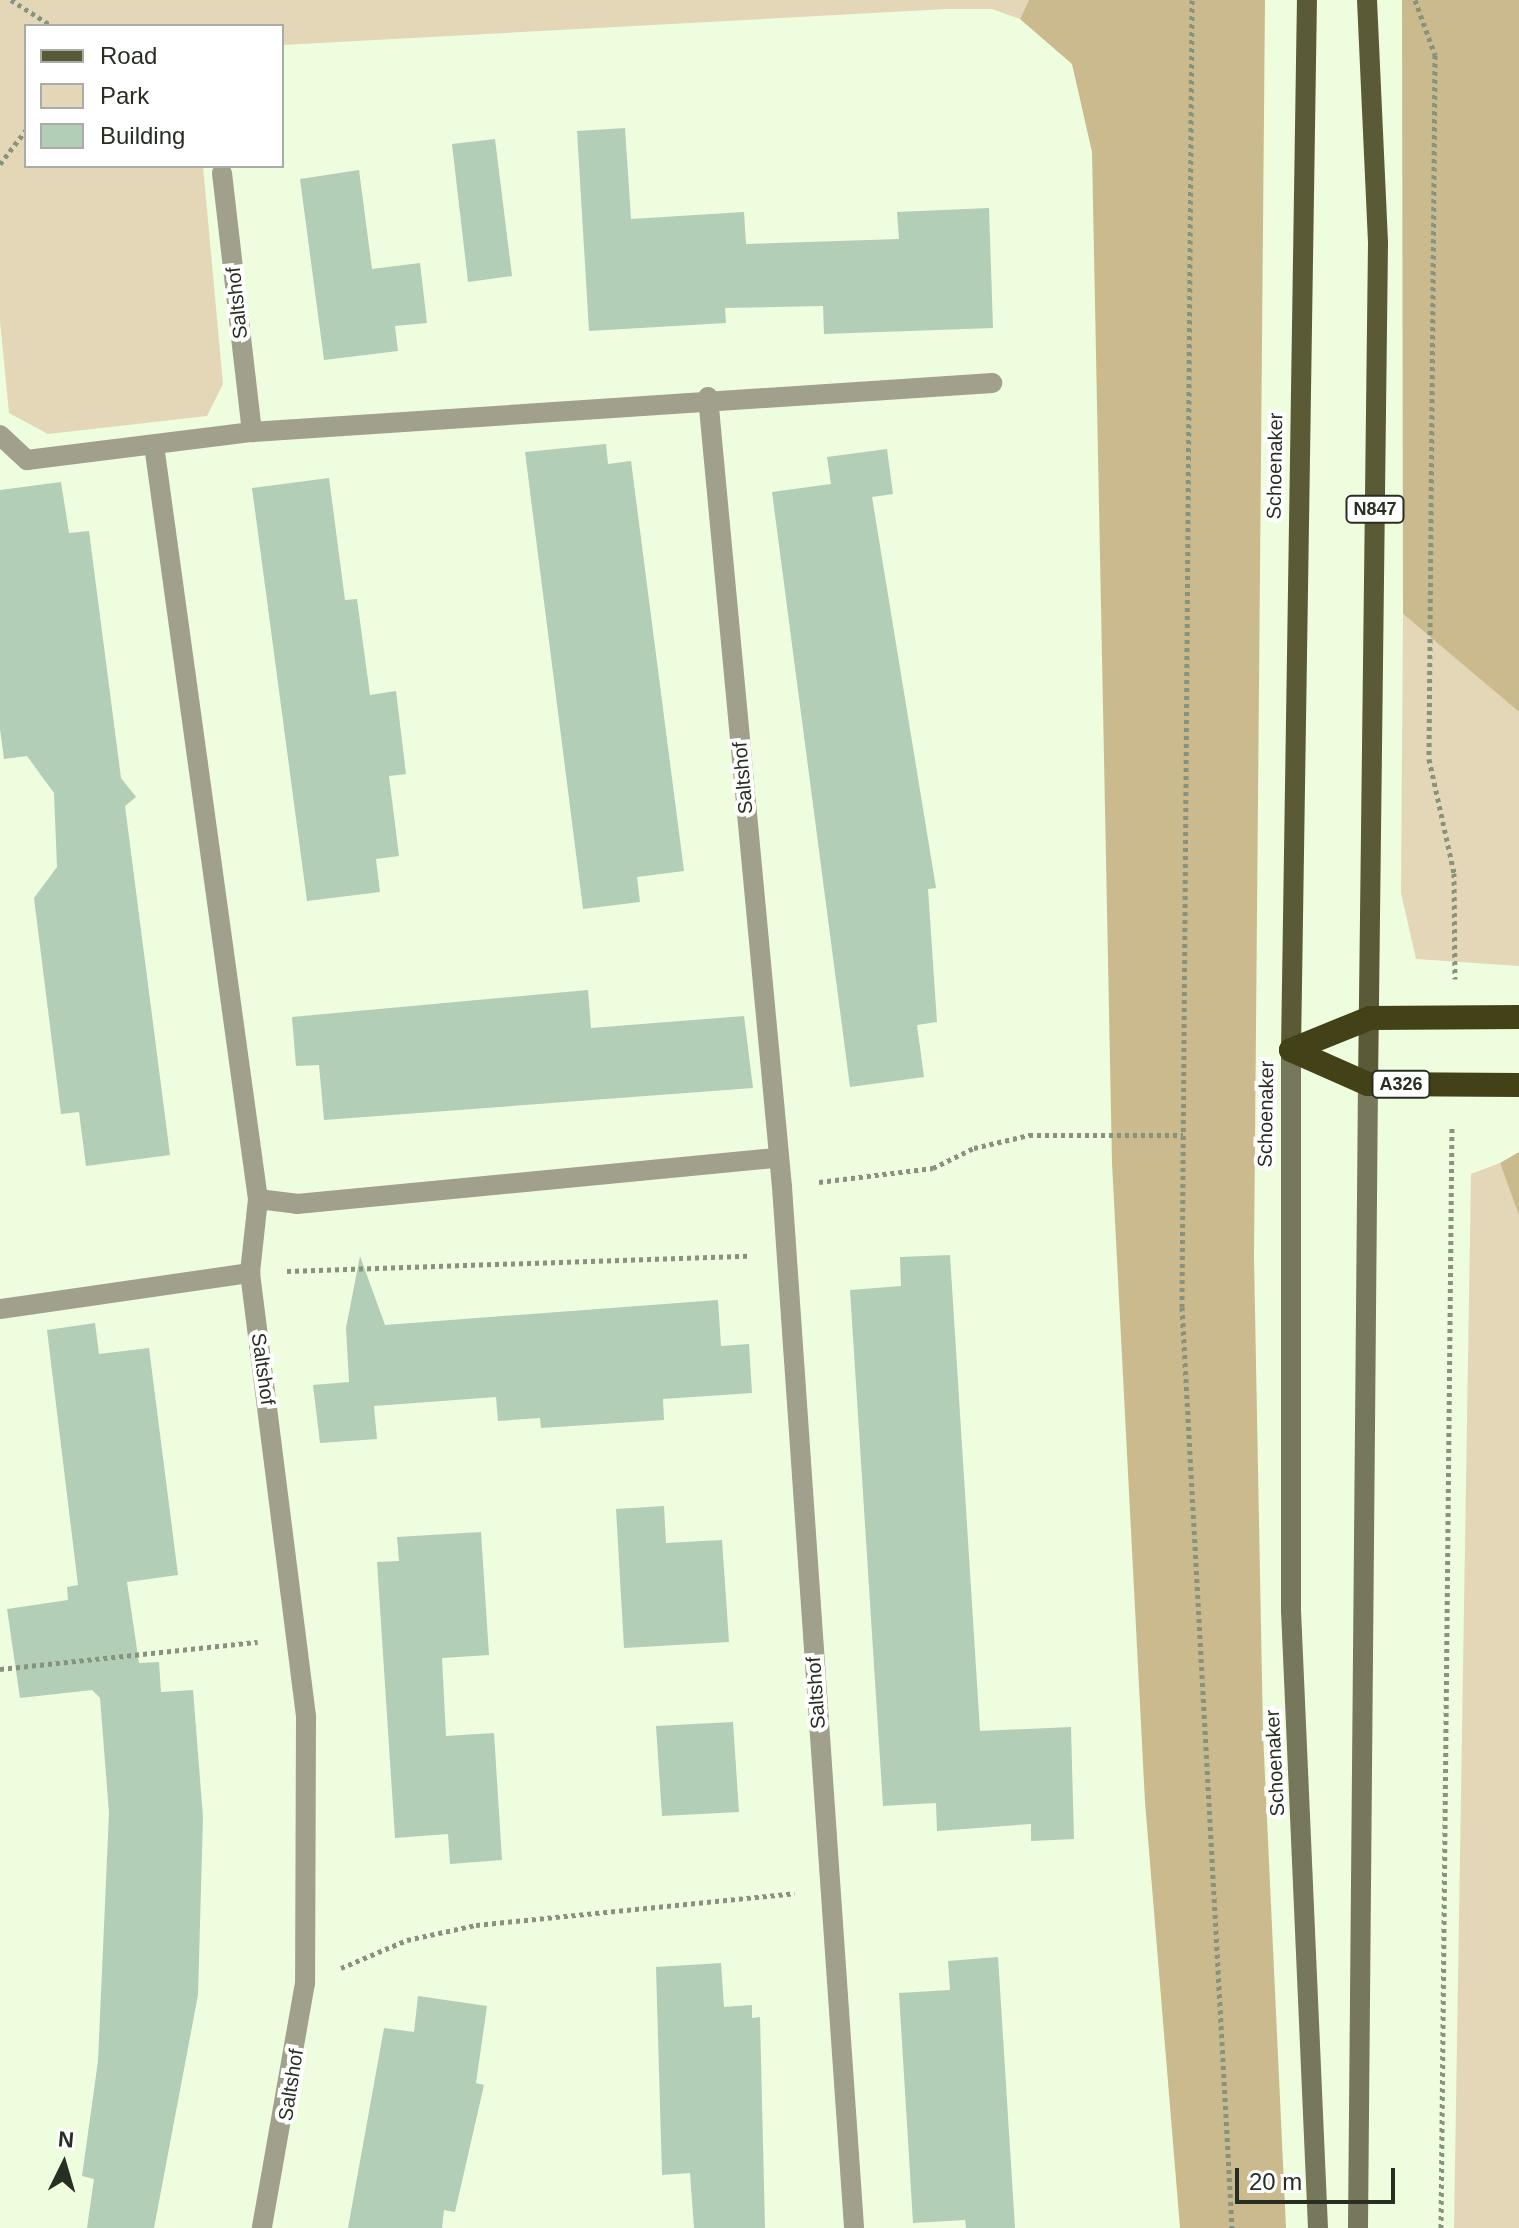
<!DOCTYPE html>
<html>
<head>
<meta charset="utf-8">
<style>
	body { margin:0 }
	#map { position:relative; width:1519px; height:2228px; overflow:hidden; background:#eefddd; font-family:Helvetica,sans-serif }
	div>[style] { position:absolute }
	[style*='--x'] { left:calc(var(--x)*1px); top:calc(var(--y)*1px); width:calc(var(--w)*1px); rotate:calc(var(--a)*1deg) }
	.green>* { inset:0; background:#e4d7b7 }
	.forest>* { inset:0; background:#cbba8e }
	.building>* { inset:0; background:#b3ceb6 }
	.path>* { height:5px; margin-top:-2.5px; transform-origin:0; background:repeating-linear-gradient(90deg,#88937d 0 4px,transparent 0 8px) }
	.minor>* { height:20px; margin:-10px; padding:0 10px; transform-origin:10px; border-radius:10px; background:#a0a08d }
	.secondary>* { height:20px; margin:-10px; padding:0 10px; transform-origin:10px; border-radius:10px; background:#77775b }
	.primary>* { height:20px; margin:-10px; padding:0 10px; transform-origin:10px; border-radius:10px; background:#5a5a37 }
	.motorway>* { height:24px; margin:-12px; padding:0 12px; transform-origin:12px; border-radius:12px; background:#424117 }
	span { translate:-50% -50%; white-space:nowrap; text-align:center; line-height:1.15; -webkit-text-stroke:8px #fff; paint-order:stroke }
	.shield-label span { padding:2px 6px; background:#fff; border:2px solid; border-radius:6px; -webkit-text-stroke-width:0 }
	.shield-label { font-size:18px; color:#282e22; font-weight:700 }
	.street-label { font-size:20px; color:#282e22 }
	.legend { position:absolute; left:24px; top:24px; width:260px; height:144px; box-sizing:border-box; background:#fff; border:2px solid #a9aba7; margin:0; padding:10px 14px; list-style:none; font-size:24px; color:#282e22 }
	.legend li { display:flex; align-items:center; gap:16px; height:40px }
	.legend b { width:40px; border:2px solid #a9aba7 }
	.north { position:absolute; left:24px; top:2124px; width:80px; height:80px; -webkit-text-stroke:6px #fff; paint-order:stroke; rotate:5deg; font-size:22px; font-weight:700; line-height:32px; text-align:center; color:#282e22 }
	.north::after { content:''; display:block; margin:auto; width:28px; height:36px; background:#282e22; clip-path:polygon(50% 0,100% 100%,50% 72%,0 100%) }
	.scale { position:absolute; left:1235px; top:2168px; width:160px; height:36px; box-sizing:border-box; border:4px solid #282e22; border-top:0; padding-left:10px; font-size:24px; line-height:28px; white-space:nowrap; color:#282e22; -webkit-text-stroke:6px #fff; paint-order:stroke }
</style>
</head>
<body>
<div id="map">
	<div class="green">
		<div style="clip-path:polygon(0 0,1029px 0,1020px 19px,992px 9px,947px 9px,282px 45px,282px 26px,26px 26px,26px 166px,203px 166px,223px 384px,207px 416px,48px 434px,9px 413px,0 321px)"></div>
		<div style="clip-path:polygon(1403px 614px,1519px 712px,1519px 966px,1416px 959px,1401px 893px)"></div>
		<div style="clip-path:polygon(1500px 1163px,1519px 1216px,1519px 2228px,1454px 2228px,1471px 1174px)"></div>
	</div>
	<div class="forest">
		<div style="clip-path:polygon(1029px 0,1265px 0,1254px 1257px,1263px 1733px,1286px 2228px,1180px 2228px,1145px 1802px,1112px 1163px,1092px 152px,1072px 64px,1020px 19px)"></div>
		<div style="clip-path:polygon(1402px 0,1519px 0,1519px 712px,1403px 614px)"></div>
		<div style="clip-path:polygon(1519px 1152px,1519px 1216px,1500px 1163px)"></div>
	</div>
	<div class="building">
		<div style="clip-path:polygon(625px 128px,631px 219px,744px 212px,746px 244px,899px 239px,897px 212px,989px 208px,993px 328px,824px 334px,823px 306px,725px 308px,726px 323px,589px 331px,577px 131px)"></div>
		<div style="clip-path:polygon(495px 139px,512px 276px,468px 282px,452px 144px)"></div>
		<div style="clip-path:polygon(359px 170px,372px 269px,420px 263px,427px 323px,395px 326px,398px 351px,324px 360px,300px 179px)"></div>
		<div style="clip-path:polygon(606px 444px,608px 464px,631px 461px,684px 871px,637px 877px,640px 902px,583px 909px,525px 452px)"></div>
		<div style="clip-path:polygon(887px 449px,893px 494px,872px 497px,936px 888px,928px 889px,937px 1022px,917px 1025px,924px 1077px,850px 1087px,772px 492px,831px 484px,827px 457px)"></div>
		<div style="clip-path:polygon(329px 478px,345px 600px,357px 599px,370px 695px,396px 691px,406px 774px,389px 776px,399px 856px,376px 859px,380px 892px,307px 901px,252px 488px)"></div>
		<div style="clip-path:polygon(61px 482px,69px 533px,89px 531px,121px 778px,136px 797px,125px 806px,170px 1155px,86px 1166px,79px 1112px,61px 1114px,34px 898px,57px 867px,54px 793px,27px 756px,4px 759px,0 729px,0 490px)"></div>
		<div style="clip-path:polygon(588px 990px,591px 1028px,744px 1016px,753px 1088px,324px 1120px,319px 1065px,296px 1066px,292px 1017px)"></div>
		<div style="clip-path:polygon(950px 1255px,980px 1731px,1071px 1727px,1074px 1839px,1031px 1841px,1031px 1824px,937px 1831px,936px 1803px,883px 1806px,850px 1290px,901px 1286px,900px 1257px)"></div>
		<div style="clip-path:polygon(360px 1256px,385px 1325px,718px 1300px,721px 1346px,749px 1344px,752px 1393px,663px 1399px,664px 1420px,541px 1428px,540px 1418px,498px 1421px,496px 1397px,374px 1406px,377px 1439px,320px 1443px,313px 1385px,349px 1382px,346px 1328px)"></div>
		<div style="clip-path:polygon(95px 1323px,99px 1354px,149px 1348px,178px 1575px,127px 1582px,139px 1663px,159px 1662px,161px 1692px,193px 1690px,203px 1817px,198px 1995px,154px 2228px,87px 2228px,94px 2179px,82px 2176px,98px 2061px,109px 1813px,100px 1698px,92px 1690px,20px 1698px,7px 1609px,68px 1600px,67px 1587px,78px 1585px,47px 1330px)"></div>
		<div style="clip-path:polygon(664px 1506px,666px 1543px,722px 1540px,729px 1642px,624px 1648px,616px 1509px)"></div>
		<div style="clip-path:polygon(481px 1532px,489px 1655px,442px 1658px,446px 1736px,494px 1733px,502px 1860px,450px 1864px,448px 1834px,395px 1838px,377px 1562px,399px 1561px,397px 1537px)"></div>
		<div style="clip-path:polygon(733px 1722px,739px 1812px,662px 1816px,656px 1726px)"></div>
		<div style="clip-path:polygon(998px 1957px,1015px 2228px,966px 2228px,965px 2220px,913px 2223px,899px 1993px,950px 1990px,948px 1961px)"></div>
		<div style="clip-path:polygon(721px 1963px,724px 2007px,752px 2005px,752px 2018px,760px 2017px,765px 2228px,694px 2228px,690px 2173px,662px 2175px,656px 1967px)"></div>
		<div style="clip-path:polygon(418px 1996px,487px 2006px,476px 2083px,484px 2085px,455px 2212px,444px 2210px,442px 2228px,348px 2228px,384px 2028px,414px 2032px)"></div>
	</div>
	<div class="path">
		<div style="--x:11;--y:0;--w:49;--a:32.4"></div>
		<div style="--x:1192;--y:0;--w:1307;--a:90.44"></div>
		<div style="--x:1182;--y:1307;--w:922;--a:86.89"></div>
		<div style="--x:1415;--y:0;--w:59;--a:70"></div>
		<div style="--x:1435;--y:55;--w:704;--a:90.49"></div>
		<div style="--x:1429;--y:759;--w:117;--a:77.6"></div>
		<div style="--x:1454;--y:873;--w:106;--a:89.5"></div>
		<div style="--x:0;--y:164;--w:43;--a:-52.6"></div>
		<div style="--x:819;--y:1182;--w:115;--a:-7"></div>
		<div style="--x:933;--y:1168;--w:46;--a:-26"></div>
		<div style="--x:974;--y:1148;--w:57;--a:-13.3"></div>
		<div style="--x:1029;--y:1135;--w:154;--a:0"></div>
		<div style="--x:287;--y:1271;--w:461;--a:-1.9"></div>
		<div style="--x:0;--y:1669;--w:259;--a:-6"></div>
		<div style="--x:341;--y:1968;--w:72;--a:-23"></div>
		<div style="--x:407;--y:1940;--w:71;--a:-12.3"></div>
		<div style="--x:476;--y:1925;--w:320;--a:-5.7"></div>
		<div style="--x:1441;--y:2228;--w:1103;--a:-89.43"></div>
	</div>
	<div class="minor">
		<div style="--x:222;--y:173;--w:261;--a:83.4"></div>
		<div style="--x:708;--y:397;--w:793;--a:84.65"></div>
		<div style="--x:782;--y:1187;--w:1043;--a:86.04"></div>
		<div style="--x:0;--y:435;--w:37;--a:43"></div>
		<div style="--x:27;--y:460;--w:227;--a:-7.1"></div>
		<div style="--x:252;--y:432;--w:742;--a:-3.79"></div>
		<div style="--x:154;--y:445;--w:761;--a:82.15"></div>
		<div style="--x:258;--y:1199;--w:74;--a:96.2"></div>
		<div style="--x:250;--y:1273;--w:448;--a:82.8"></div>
		<div style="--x:306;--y:1717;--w:266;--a:90.2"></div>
		<div style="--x:305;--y:1983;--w:249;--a:100"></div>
		<div style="--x:258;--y:1199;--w:39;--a:7"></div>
		<div style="--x:297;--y:1204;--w:484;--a:-5.5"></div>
		<div style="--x:0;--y:1309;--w:253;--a:-8.2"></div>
	</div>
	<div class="secondary">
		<div style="--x:1291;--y:1050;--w:560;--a:90"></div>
		<div style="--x:1291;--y:1610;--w:619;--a:87.5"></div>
		<div style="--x:1358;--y:2228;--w:1144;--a:-89.5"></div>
	</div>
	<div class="primary">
		<div style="--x:1367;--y:0;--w:243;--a:87.4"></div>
		<div style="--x:1378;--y:243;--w:841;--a:90.68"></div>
		<div style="--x:1291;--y:1050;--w:1050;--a:-89.13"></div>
	</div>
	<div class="motorway">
		<div style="--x:1291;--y:1050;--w:84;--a:23.8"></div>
		<div style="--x:1368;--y:1084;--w:151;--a:0.4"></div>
		<div style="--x:1291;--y:1050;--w:85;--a:-22.1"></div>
		<div style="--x:1370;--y:1018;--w:149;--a:-0.4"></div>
	</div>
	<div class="shield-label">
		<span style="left:1375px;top:509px">N847</span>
		<span style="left:1401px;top:1084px">A326</span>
	</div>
	<div class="street-label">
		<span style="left:237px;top:303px;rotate:-96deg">Saltshof</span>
		<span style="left:1275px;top:466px;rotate:-89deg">Schoenaker</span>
		<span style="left:743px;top:778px;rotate:-95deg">Saltshof</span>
		<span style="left:1266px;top:1114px;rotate:-89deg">Schoenaker</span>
		<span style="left:263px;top:1369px;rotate:82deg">Saltshof</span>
		<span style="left:816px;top:1693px;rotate:-94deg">Saltshof</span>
		<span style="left:1275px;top:1763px;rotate:-93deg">Schoenaker</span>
		<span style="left:291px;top:2085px;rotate:-81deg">Saltshof</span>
	</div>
	<ul class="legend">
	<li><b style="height:10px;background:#5a5a37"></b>Road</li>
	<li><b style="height:22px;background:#e4d7b7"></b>Park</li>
	<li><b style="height:22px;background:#b3ceb6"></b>Building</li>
	</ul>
	<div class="north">N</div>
	<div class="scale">20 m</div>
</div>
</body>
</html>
